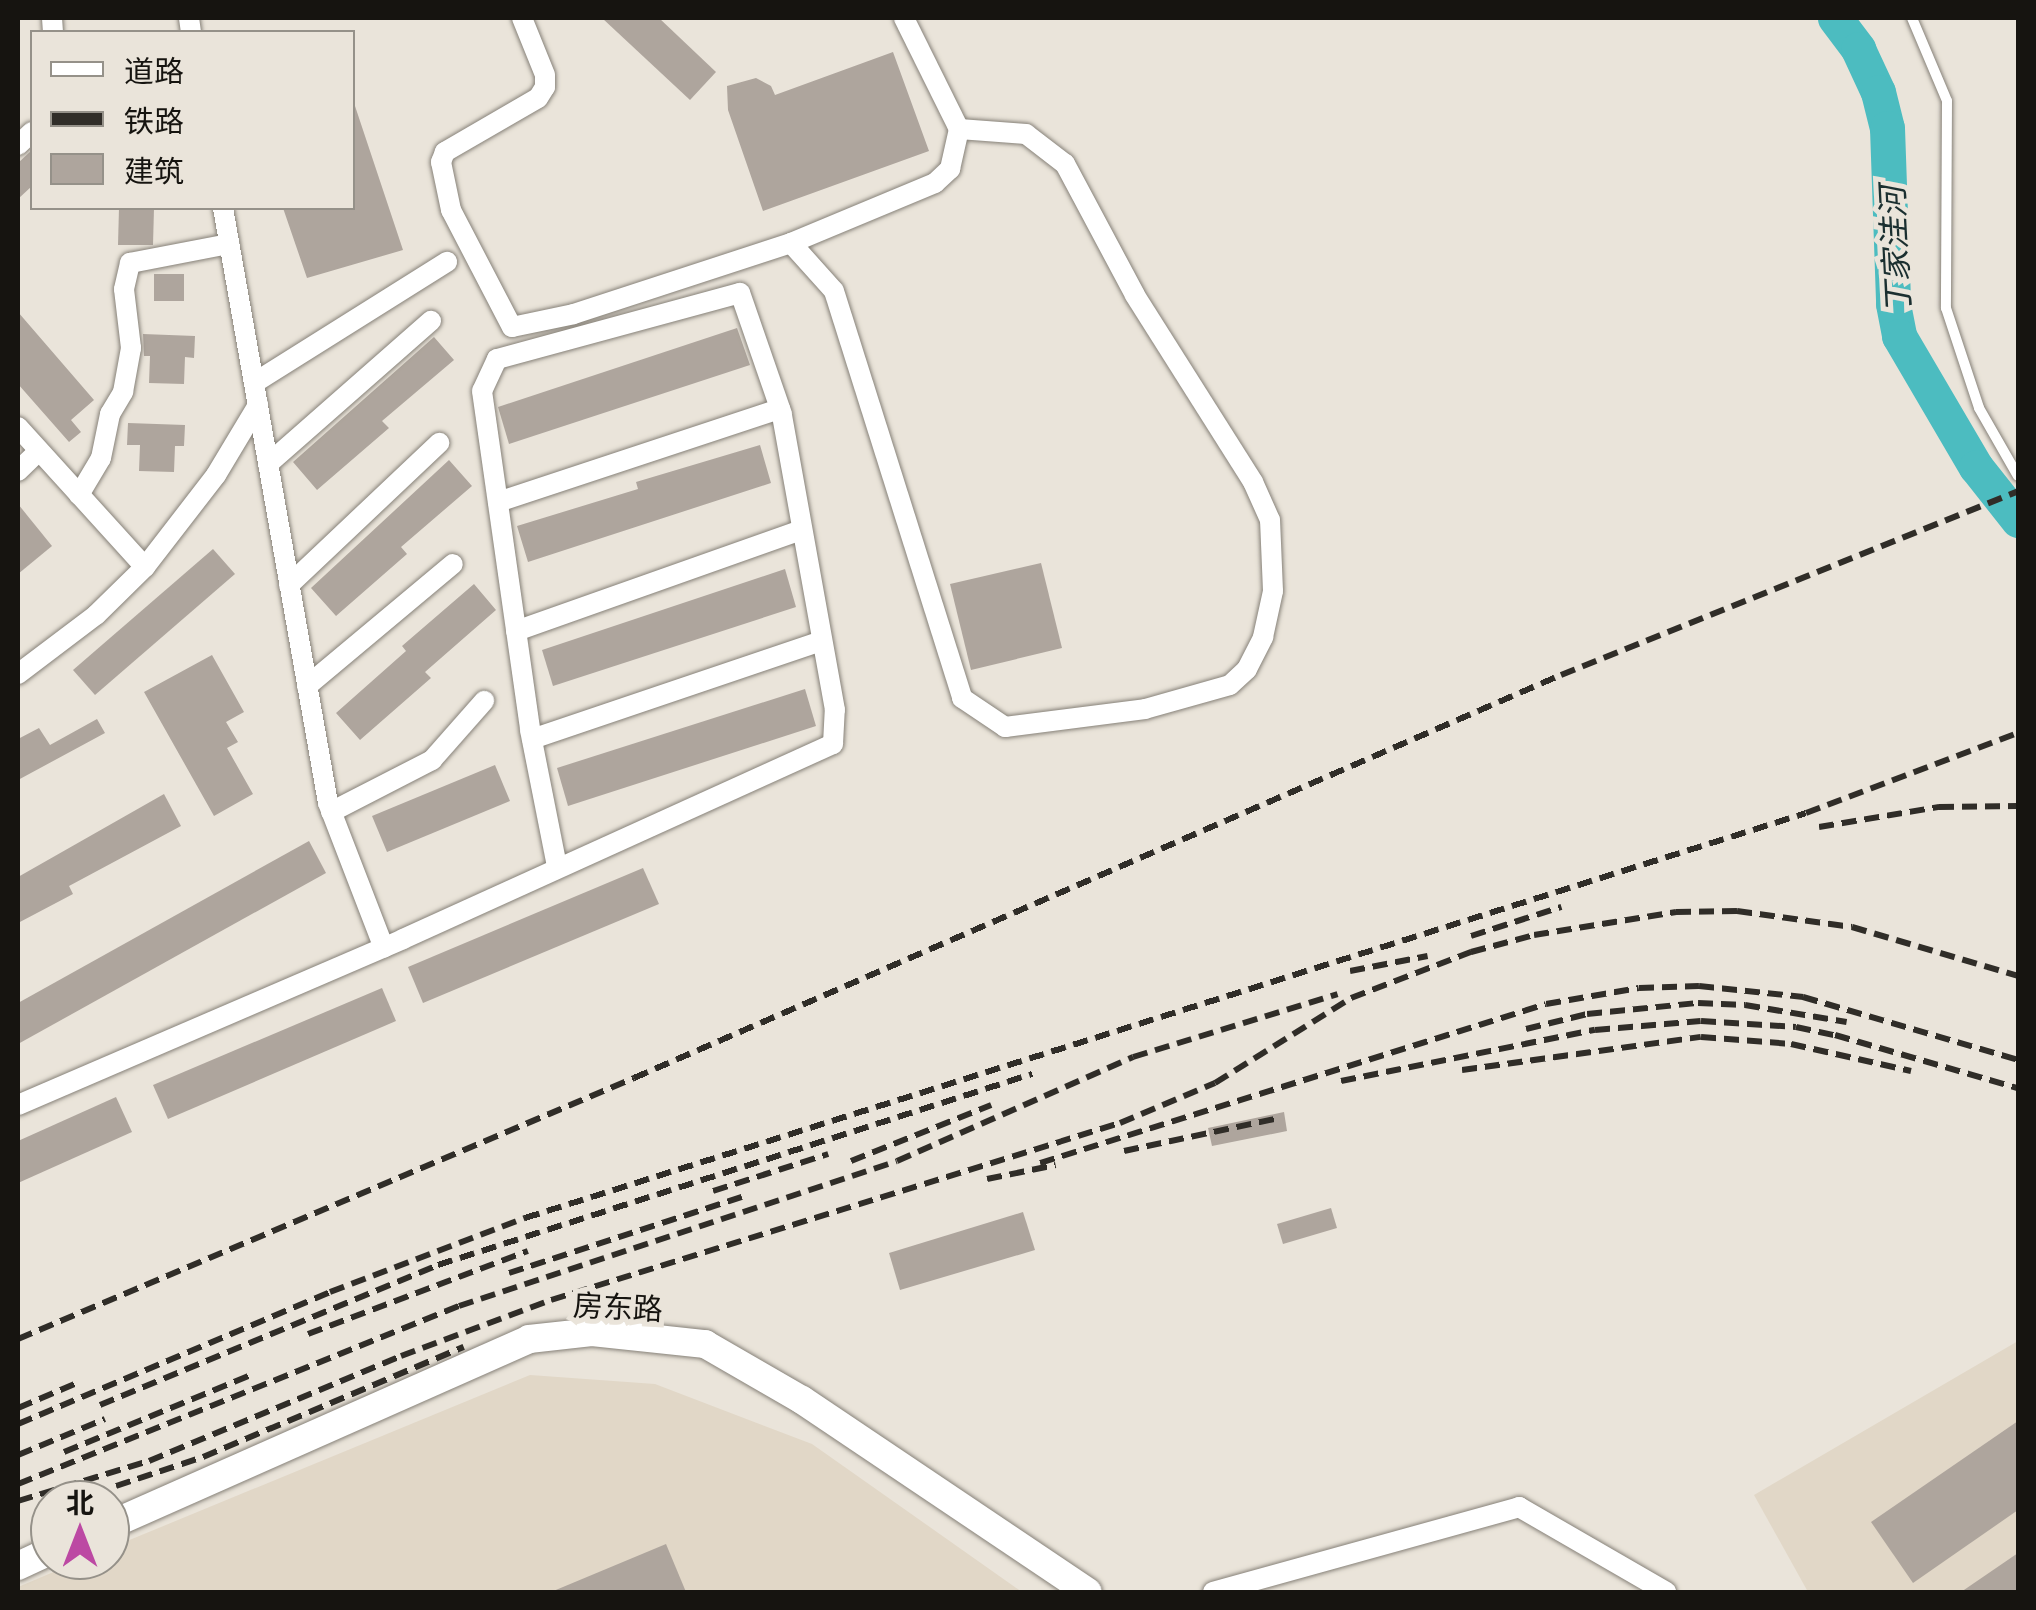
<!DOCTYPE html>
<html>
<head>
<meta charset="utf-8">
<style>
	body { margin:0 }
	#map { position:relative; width:2036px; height:1610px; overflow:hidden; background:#eae4da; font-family:"Playfair Display","Noto Sans SC",serif }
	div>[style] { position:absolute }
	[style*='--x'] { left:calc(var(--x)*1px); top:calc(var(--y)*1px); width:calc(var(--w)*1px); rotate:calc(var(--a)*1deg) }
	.built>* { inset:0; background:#e1d7c7 }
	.river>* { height:35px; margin:-17.5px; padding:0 17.5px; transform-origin:17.5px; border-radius:17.5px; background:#4cbcc0 }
	.building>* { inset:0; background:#aea59d }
	.roads { filter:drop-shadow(0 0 2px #868178) drop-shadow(0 0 2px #868178) }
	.service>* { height:10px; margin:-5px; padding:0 5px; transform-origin:5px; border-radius:5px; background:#fff }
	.minor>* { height:20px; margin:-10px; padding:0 10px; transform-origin:10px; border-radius:10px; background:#fff }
	.secondary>* { height:28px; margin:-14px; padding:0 14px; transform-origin:14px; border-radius:14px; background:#fff }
	.rail>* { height:6px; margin-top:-3px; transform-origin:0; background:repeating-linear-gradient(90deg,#302d28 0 15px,transparent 0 23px) }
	span { translate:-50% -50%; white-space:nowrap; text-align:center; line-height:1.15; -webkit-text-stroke:10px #eae4da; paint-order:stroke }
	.street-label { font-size:30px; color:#161410 }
	.water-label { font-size:32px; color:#1b2f30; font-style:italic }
	.frame { position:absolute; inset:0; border:20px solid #161410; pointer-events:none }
	.legend { position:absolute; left:30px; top:30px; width:325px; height:180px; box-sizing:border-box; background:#eae4da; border:2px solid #959189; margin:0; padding:12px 18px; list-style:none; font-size:30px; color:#161410 }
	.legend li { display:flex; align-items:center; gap:20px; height:50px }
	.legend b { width:50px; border:2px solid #959189 }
	.north { position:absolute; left:30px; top:1480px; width:100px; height:100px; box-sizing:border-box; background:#eae4da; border:2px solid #959189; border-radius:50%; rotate:0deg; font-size:28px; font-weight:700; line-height:40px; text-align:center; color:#161410 }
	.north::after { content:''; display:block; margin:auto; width:35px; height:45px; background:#bc49a3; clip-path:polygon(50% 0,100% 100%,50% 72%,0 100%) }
</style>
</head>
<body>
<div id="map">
	<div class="built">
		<div style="clip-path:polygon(2018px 1341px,2018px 1592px,1808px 1592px,1754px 1495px)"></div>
		<div style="clip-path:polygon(530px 1375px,655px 1384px,812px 1444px,1022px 1592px,18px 1592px,18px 1587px,82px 1560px,110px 1560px,110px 1548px)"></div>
	</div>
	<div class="river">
		<div style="--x:1835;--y:18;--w:39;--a:53"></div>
		<div style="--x:1858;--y:49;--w:47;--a:65.1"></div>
		<div style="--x:1878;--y:92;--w:37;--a:76"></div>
		<div style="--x:1887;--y:128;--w:176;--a:88"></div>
		<div style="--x:1893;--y:304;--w:33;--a:79"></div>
		<div style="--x:1899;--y:336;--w:152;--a:59.6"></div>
		<div style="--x:1976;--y:467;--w:68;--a:51.6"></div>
	</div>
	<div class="building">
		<div style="clip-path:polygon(602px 18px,659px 18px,716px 72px,690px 100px)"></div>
		<div style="clip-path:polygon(893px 52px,929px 151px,763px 211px,728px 110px,727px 86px,756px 78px,771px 86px,775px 95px)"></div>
		<div style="clip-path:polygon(355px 106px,403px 250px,307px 278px,283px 208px,352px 208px)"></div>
		<div style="clip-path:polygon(32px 150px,32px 186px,18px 199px,18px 163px)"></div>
		<div style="clip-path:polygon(119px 208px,154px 208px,153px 245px,118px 245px)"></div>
		<div style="clip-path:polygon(154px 274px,184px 274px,184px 301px,154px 301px)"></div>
		<div style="clip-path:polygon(18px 312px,94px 400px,71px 420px,81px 432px,69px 442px,18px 384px)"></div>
		<div style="clip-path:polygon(737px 328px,750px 365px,509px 444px,498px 407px)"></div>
		<div style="clip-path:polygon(143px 334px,195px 336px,194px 358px,185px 357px,184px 384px,149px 383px,150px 356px,144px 356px)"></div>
		<div style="clip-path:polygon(434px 337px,454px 360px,382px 421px,389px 428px,317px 490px,293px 462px)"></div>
		<div style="clip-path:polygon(128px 423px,185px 425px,184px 446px,175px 446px,174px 472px,139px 471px,140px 445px,127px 445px)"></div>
		<div style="clip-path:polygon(760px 445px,771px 483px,528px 562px,517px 526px,638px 489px,636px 482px)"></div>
		<div style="clip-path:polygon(449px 460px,472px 486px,401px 547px,407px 554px,336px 616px,311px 588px)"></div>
		<div style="clip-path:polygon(18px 504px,52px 546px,18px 574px)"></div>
		<div style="clip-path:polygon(213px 549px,235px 574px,95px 695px,73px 670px)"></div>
		<div style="clip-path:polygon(1041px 563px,1062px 648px,971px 670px,950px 584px)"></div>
		<div style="clip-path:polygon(785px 569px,796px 607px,553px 686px,542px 650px)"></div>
		<div style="clip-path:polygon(474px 584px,496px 610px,425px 672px,431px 678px,360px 740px,336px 713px,406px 651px,402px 646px)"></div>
		<div style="clip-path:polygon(212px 655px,244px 712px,226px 722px,238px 742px,227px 748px,253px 794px,214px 816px,144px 692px)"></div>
		<div style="clip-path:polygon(805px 689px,816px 726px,568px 806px,557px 768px)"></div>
		<div style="clip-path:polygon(97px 719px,105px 733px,18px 780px,18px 739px,39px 728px,50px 745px)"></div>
		<div style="clip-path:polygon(495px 765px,510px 801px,387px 852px,372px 816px)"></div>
		<div style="clip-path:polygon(164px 794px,181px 826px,69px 886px,73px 894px,18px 923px,18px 877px)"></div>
		<div style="clip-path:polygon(309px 841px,326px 873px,18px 1044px,18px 1003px)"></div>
		<div style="clip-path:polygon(643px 868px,659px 904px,423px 1003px,408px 967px)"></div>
		<div style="clip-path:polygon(382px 988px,396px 1021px,168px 1119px,153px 1085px)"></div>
		<div style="clip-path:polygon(116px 1097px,132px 1132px,18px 1183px,18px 1141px)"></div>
		<div style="clip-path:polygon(1284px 1112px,1287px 1131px,1212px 1146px,1208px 1128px)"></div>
		<div style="clip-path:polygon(1331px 1208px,1337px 1228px,1283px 1244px,1277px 1224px)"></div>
		<div style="clip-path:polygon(1023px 1212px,1035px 1250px,900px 1290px,889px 1253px)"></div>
		<div style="clip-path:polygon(2018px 1421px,2018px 1510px,1913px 1583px,1871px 1522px)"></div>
		<div style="clip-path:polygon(666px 1544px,686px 1592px,551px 1592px)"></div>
		<div style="clip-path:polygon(2018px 1553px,2018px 1592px,1961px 1592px)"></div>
	</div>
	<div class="roads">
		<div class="service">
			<div style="--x:1912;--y:18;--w:90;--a:67.1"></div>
			<div style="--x:1947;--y:101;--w:207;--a:90.3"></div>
			<div style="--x:1946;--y:308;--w:105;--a:71.7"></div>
			<div style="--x:1979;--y:408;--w:78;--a:60.2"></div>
		</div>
		<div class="minor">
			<div style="--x:52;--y:18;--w:14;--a:86"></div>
			<div style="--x:189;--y:18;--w:14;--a:82"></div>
			<div style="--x:522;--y:18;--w:61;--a:68"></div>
			<div style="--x:545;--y:75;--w:12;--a:90"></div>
			<div style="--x:545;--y:87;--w:13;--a:122"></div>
			<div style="--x:538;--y:98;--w:108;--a:149.9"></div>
			<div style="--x:445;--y:152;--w:11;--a:112"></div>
			<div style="--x:441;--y:162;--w:49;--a:78.2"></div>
			<div style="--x:451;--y:210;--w:132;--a:62.5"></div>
			<div style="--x:512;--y:327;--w:63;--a:-11.8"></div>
			<div style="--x:574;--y:314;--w:228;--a:-18.1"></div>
			<div style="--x:791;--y:243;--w:156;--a:-22.6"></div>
			<div style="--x:935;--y:183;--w:21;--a:-43"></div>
			<div style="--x:950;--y:169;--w:41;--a:-77.3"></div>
			<div style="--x:959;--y:129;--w:124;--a:-116.4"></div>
			<div style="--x:18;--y:145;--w:19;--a:-43"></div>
			<div style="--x:223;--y:208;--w:604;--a:79.99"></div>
			<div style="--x:328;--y:803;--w:155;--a:68.9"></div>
			<div style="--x:791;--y:243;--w:64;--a:48.1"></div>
			<div style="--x:834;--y:291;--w:427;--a:72.5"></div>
			<div style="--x:962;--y:698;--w:52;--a:34"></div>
			<div style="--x:1005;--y:727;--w:141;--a:-7.3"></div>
			<div style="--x:1145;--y:709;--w:88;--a:-15.8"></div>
			<div style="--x:1230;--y:685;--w:23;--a:-43"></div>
			<div style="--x:1247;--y:669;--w:36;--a:-63"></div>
			<div style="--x:1263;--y:637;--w:47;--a:-77.7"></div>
			<div style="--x:1273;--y:591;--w:71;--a:-92.4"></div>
			<div style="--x:1270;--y:520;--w:42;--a:-114.1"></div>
			<div style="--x:1253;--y:482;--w:221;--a:-122.3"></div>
			<div style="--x:1135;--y:295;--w:149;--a:-118.1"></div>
			<div style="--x:1065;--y:164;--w:49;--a:-142.4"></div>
			<div style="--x:1026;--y:134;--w:67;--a:-175.7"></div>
			<div style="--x:254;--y:383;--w:228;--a:-32.1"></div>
			<div style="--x:18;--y:427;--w:189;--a:47.8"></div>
			<div style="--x:268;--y:464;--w:217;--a:-41.3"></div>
			<div style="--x:18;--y:471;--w:29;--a:-44"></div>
			<div style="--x:79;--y:495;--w:43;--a:-59.3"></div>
			<div style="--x:101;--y:458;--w:45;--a:-78.4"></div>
			<div style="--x:110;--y:414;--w:26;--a:-59"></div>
			<div style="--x:123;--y:392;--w:45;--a:-79.7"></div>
			<div style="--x:131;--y:348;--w:59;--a:-96.8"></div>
			<div style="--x:124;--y:289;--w:27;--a:-77"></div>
			<div style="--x:130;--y:263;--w:101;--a:-10.9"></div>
			<div style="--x:498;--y:502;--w:297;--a:-18.3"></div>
			<div style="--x:289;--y:585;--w:207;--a:-43.4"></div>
			<div style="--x:516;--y:631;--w:303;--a:-19.5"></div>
			<div style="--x:18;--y:674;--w:98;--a:-37.1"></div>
			<div style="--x:96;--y:615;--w:69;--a:-44.4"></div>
			<div style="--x:145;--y:567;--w:116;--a:-52.3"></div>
			<div style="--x:216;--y:475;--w:82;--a:-59"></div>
			<div style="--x:307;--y:686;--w:190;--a:-39.9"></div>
			<div style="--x:532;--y:739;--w:306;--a:-18.7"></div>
			<div style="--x:331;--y:812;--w:114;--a:-27.2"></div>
			<div style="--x:432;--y:760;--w:79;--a:-48.6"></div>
			<div style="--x:18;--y:1105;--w:419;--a:-23.3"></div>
			<div style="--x:403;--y:939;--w:472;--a:-24.4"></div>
			<div style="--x:833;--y:744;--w:34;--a:-87"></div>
			<div style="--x:835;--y:710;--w:301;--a:-100.2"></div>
			<div style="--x:782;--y:414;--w:128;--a:-109.1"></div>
			<div style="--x:740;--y:293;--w:252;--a:164.8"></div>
			<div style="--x:497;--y:359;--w:35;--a:115"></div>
			<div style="--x:482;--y:391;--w:342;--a:81.9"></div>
			<div style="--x:530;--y:730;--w:139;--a:78.8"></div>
			<div style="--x:1213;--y:1592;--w:318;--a:-15.5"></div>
			<div style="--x:1519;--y:1507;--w:170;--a:30"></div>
		</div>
		<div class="secondary">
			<div style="--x:110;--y:1525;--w:458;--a:-23.9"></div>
			<div style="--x:529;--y:1339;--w:63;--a:-6.3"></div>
			<div style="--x:592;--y:1332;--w:114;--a:6.1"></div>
			<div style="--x:705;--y:1344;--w:112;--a:30"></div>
			<div style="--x:802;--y:1400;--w:344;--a:33.9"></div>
			<div style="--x:18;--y:1566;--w:35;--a:-25"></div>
		</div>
	</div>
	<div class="rail">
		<div style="--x:1819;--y:827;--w:122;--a:-9.5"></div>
		<div style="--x:1939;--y:807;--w:79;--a:-0.7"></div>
		<div style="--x:1471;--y:936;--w:95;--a:-17.9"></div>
		<div style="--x:1350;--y:971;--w:79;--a:-10.9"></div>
		<div style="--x:1526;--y:1029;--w:63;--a:-13.8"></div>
		<div style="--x:1587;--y:1014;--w:112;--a:-5.7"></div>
		<div style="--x:1698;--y:1003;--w:47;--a:2.4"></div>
		<div style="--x:1745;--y:1005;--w:103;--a:9.5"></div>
		<div style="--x:1462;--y:1070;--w:241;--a:-7.9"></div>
		<div style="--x:1701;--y:1037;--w:90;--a:4.4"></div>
		<div style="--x:1791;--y:1044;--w:123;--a:12.7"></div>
		<div style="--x:1341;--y:1081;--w:259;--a:-11.4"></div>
		<div style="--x:1595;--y:1030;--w:106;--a:-4.9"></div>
		<div style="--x:1701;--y:1021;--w:95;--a:3.6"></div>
		<div style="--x:1796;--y:1027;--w:40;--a:12"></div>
		<div style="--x:1835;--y:1035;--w:191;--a:16.2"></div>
		<div style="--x:1124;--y:1151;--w:158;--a:-12"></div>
		<div style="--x:851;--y:1161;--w:151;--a:-21.8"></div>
		<div style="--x:1040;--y:1163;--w:530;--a:-17.44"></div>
		<div style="--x:1546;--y:1004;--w:94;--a:-9.8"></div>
		<div style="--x:1639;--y:988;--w:60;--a:-1.9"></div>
		<div style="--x:1699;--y:986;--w:105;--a:6"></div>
		<div style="--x:1803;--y:997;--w:224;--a:16.3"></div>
		<div style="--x:987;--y:1179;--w:70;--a:-11.5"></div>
		<div style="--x:713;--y:1191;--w:121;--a:-17.8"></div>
		<div style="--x:509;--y:1273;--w:245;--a:-18.1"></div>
		<div style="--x:308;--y:1334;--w:235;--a:-20.7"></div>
		<div style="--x:18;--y:1339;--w:669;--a:-22.96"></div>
		<div style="--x:634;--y:1078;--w:1011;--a:-23.5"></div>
		<div style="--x:1561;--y:675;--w:493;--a:-21.9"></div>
		<div style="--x:100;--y:1405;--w:366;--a:-22.5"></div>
		<div style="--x:438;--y:1265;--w:624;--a:-17.83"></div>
		<div style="--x:18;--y:1408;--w:64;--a:-23"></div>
		<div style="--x:18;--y:1424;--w:339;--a:-22.9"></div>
		<div style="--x:330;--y:1292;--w:209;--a:-20.8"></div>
		<div style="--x:525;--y:1218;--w:1343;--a:-17.54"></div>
		<div style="--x:1806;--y:813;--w:227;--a:-20.7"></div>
		<div style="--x:64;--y:1452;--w:204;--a:-22.4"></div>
		<div style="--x:18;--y:1455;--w:94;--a:-22.5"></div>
		<div style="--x:18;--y:1484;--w:476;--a:-22"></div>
		<div style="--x:459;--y:1306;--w:461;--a:-18.3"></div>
		<div style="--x:897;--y:1161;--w:258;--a:-23.8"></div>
		<div style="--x:1133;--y:1057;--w:214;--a:-17.1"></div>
		<div style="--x:116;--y:1486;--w:92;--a:-18.4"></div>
		<div style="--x:203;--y:1457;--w:283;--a:-22.9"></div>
		<div style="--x:18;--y:1501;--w:137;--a:-17"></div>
		<div style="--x:149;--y:1461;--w:273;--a:-22.6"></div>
		<div style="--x:401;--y:1356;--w:160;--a:-20.5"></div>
		<div style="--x:551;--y:1300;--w:596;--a:-17.28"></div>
		<div style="--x:1120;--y:1123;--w:103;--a:-22.8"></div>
		<div style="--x:1215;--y:1083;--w:160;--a:-32"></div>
		<div style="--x:1351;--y:998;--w:129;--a:-21"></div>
		<div style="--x:1471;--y:952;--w:65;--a:-15.1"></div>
		<div style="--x:1534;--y:935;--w:144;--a:-9.2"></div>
		<div style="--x:1676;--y:912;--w:61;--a:-0.9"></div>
		<div style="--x:1737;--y:911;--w:116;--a:7.9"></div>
		<div style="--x:1852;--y:927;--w:173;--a:16.4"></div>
	</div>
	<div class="street-label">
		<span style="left:618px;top:1306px;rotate:3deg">房东路</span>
	</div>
	<div class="water-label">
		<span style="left:1894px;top:250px;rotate:-93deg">丁家洼河</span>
	</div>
	<div class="frame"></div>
	<ul class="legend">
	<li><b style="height:12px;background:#fff"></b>道路</li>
	<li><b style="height:12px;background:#302d28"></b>铁路</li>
	<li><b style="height:28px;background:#aea59d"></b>建筑</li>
	</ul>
	<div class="north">北</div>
</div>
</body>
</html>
